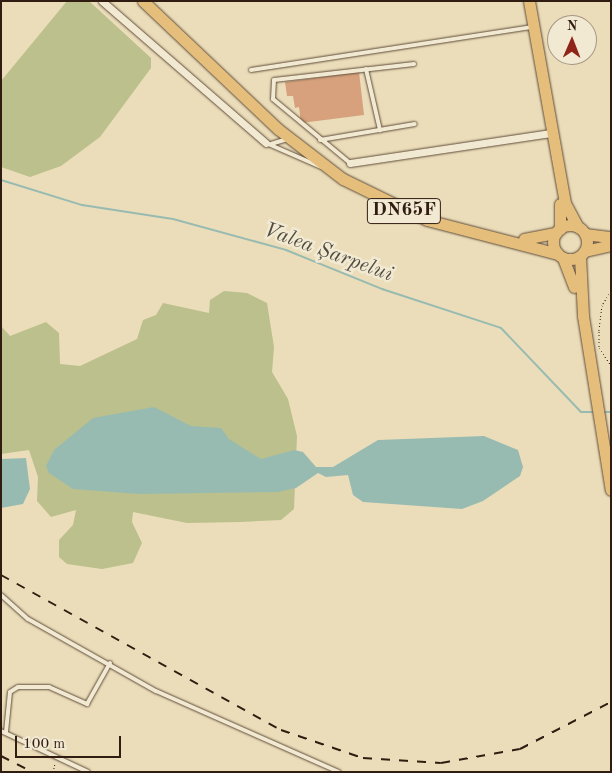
<!DOCTYPE html>
<html>
<head>
<meta charset="utf-8">
<style>
	body { margin:0 }
	#map { position:relative; width:612px; height:773px; overflow:hidden; background:#ebddb9; font-family:"Old Standard TT",serif }
	div>[style] { position:absolute }
	[style*='--x'] { left:calc(var(--x)*1px); top:calc(var(--y)*1px); width:calc(var(--w)*1px); rotate:calc(var(--a)*1deg) }
	.green>* { inset:0; background:#bbc08c }
	.water>* { inset:0; background:#98bbb1 }
	.stream>* { height:2px; margin:-1px; padding:0 1px; transform-origin:1px; border-radius:1px; background:#98bbb1 }
	.building>* { inset:0; background:#d6a17c }
	.path>* { height:1px; margin-top:-0.5px; transform-origin:0; background:repeating-linear-gradient(90deg,#301c10 0 1px,transparent 0 3.5px) }
	.roads { filter:drop-shadow(0 0 1px #5f4c3a) drop-shadow(0 0 1px #5f4c3a) }
	.service>* { height:4px; margin:-2px; padding:0 2px; transform-origin:2px; border-radius:2px; background:#f2e9d2 }
	.minor>* { height:7px; margin:-3.5px; padding:0 3.5px; transform-origin:3.5px; border-radius:3.5px; background:#f2e9d2 }
	.primary>* { height:11px; margin:-5.5px; padding:0 5.5px; transform-origin:5.5px; border-radius:5.5px; background:#e6be7c }
	.trunk>* { height:11px; margin:-5.5px; padding:0 5.5px; transform-origin:5.5px; border-radius:5.5px; background:#e6be7c }
	.trunk>.ring { margin:-5.5px; padding:0; box-sizing:content-box; background:none; border:11px solid #e6be7c; border-radius:50% }
	.rail>* { height:2px; margin-top:-1px; transform-origin:0; background:repeating-linear-gradient(90deg,#301c10 0 9px,transparent 0 18px) }
	span { translate:-50% -50%; white-space:nowrap; text-align:center; line-height:1.15; -webkit-text-stroke:5px #f2e9d2; paint-order:stroke }
	.shield-label span { padding:1px 4px; background:#f2e9d2; border:1px solid; border-radius:4px; -webkit-text-stroke-width:0 }
	.shield-label { font-size:19px; color:#301c10; font-weight:700 }
	.water-label { font-size:21px; color:#4f4c40; font-style:italic }
	.frame { position:absolute; inset:0; border:2px solid #301c10; pointer-events:none }
	.north { position:absolute; left:547px; top:15px; width:50px; height:50px; box-sizing:border-box; background:#f2e9d2; border:1px solid #a49784; border-radius:50%; rotate:1deg; font-size:14px; font-weight:700; line-height:20px; text-align:center; color:#301c10 }
	.north::after { content:''; display:block; margin:auto; width:18px; height:22px; background:#8f2418; clip-path:polygon(50% 0,100% 100%,50% 72%,0 100%) }
	.scale { position:absolute; left:15px; top:736px; width:106px; height:22px; box-sizing:border-box; border:2px solid #301c10; border-top:0; padding-left:6px; font-size:15px; line-height:18px; white-space:nowrap; color:#301c10; -webkit-text-stroke:4px #f2e9d2; paint-order:stroke }
</style>
</head>
<body>
<div id="map">
	<div class="green">
		<div style="clip-path:polygon(67px 1px,89px 1px,151px 58px,151px 68px,100px 137px,61px 166px,30px 177px,1px 167px,1px 81px)"></div>
		<div style="clip-path:polygon(224px 291px,247px 293px,267px 303px,274px 347px,272px 372px,288px 399px,297px 436px,294px 509px,281px 520px,240px 522px,187px 523px,133px 512px,132px 522px,142px 543px,133px 563px,102px 569px,67px 564px,59px 557px,59px 540px,73px 525px,76px 510px,51px 517px,37px 501px,38px 477px,29px 450px,1px 454px,1px 326px,10px 336px,46px 322px,59px 333px,60px 364px,80px 366px,137px 339px,143px 320px,156px 315px,163px 303px,209px 313px,210px 300px)"></div>
	</div>
	<div class="water">
		<div style="clip-path:polygon(154px 407px,191px 426px,221px 428px,229px 439px,261px 459px,294px 450px,303px 452px,316px 467px,333px 467px,378px 440px,484px 436px,518px 450px,523px 467px,520px 476px,483px 501px,462px 509px,363px 502px,353px 495px,348px 475px,326px 477px,318px 473px,296px 488px,278px 492px,139px 494px,73px 489px,49px 473px,46px 466px,54px 450px,93px 418px)"></div>
		<div style="clip-path:polygon(26px 458px,30px 489px,23px 504px,1px 508px,1px 459px)"></div>
	</div>
	<div class="stream">
		<div style="--x:1;--y:180;--w:85;--a:17.2"></div>
		<div style="--x:82;--y:205;--w:92;--a:8.7"></div>
		<div style="--x:173;--y:219;--w:117;--a:15.3"></div>
		<div style="--x:286;--y:250;--w:104;--a:22.1"></div>
		<div style="--x:382;--y:289;--w:125;--a:18.1"></div>
		<div style="--x:501;--y:328;--w:116;--a:46.4"></div>
		<div style="--x:581;--y:412;--w:12;--a:0"></div>
		<div style="--x:603;--y:412;--w:8;--a:0"></div>
	</div>
	<div class="building">
		<div style="clip-path:polygon(359px 72px,364px 115px,301px 123px,299px 107px,295px 108px,293px 96px,287px 96px,285px 82px)"></div>
	</div>
	<div class="path">
		<div style="--x:611;--y:291;--w:17;--a:123"></div>
		<div style="--x:602;--y:305;--w:26;--a:97"></div>
		<div style="--x:599;--y:331;--w:17;--a:90"></div>
		<div style="--x:599;--y:348;--w:21;--a:55"></div>
		<div style="--x:53;--y:772;--w:9;--a:-77"></div>
	</div>
	<div class="roads">
		<div class="service">
			<div style="--x:366;--y:69;--w:63;--a:77.1"></div>
			<div style="--x:251;--y:70;--w:285;--a:-8.7"></div>
			<div style="--x:320;--y:140;--w:96;--a:-9.6"></div>
			<div style="--x:266;--y:143;--w:60;--a:23.6"></div>
			<div style="--x:271;--y:144;--w:17;--a:-17"></div>
			<div style="--x:350;--y:163;--w:100;--a:-140.3"></div>
			<div style="--x:273;--y:99;--w:19;--a:-87"></div>
			<div style="--x:274;--y:80;--w:141;--a:-6.5"></div>
			<div style="--x:1;--y:595;--w:36;--a:42"></div>
			<div style="--x:28;--y:619;--w:147;--a:29.4"></div>
			<div style="--x:156;--y:691;--w:200;--a:23.9"></div>
			<div style="--x:1;--y:731;--w:96;--a:25.2"></div>
			<div style="--x:6;--y:732;--w:40;--a:-84.3"></div>
			<div style="--x:10;--y:692;--w:9;--a:-32"></div>
			<div style="--x:18;--y:687;--w:31;--a:0"></div>
			<div style="--x:49;--y:687;--w:42;--a:24.1"></div>
			<div style="--x:87;--y:704;--w:47;--a:-60.7"></div>
		</div>
		<div class="minor">
			<div style="--x:102;--y:1;--w:217;--a:40.9"></div>
			<div style="--x:350;--y:163;--w:203;--a:-8.5"></div>
		</div>
		<div class="primary">
			<div style="--x:529;--y:1;--w:205;--a:79.9"></div>
			<div style="--x:565;--y:203;--w:27;--a:62"></div>
			<div style="--x:560;--y:229;--w:25;--a:-90"></div>
			<div style="--x:580;--y:256;--w:60;--a:87.1"></div>
			<div style="--x:583;--y:316;--w:176;--a:80.9"></div>
			<div style="--x:563;--y:258;--w:31;--a:69"></div>
		</div>
		<div class="trunk">
			<div style="--x:143;--y:1;--w:186;--a:43.5"></div>
			<div style="--x:278;--y:129;--w:82;--a:37.6"></div>
			<div style="--x:343;--y:179;--w:93;--a:26"></div>
			<div style="--x:427;--y:220;--w:135;--a:14.5"></div>
			<div class="ring" style="left:553px;top:225px;width:23px;height:23px"></div>
			<div style="--x:585;--y:234;--w:26;--a:7"></div>
			<div style="--x:524;--y:239;--w:33;--a:-11"></div>
			<div style="--x:585;--y:251;--w:27;--a:-13"></div>
		</div>
	</div>
	<div class="rail">
		<div style="--x:1;--y:575;--w:320;--a:29"></div>
		<div style="--x:281;--y:730;--w:87;--a:18.9"></div>
		<div style="--x:363;--y:758;--w:78;--a:3.7"></div>
		<div style="--x:441;--y:763;--w:80;--a:-10"></div>
		<div style="--x:520;--y:749;--w:102;--a:-27.3"></div>
		<div style="--x:1;--y:756;--w:36;--a:27"></div>
	</div>
	<div class="shield-label">
		<span style="left:404px;top:211px">DN65F</span>
	</div>
	<div class="water-label">
		<span style="left:328px;top:253px;rotate:20deg">Valea Șarpelui</span>
	</div>
	<div class="frame"></div>
	<div class="north">N</div>
	<div class="scale">100 m</div>
</div>
</body>
</html>
